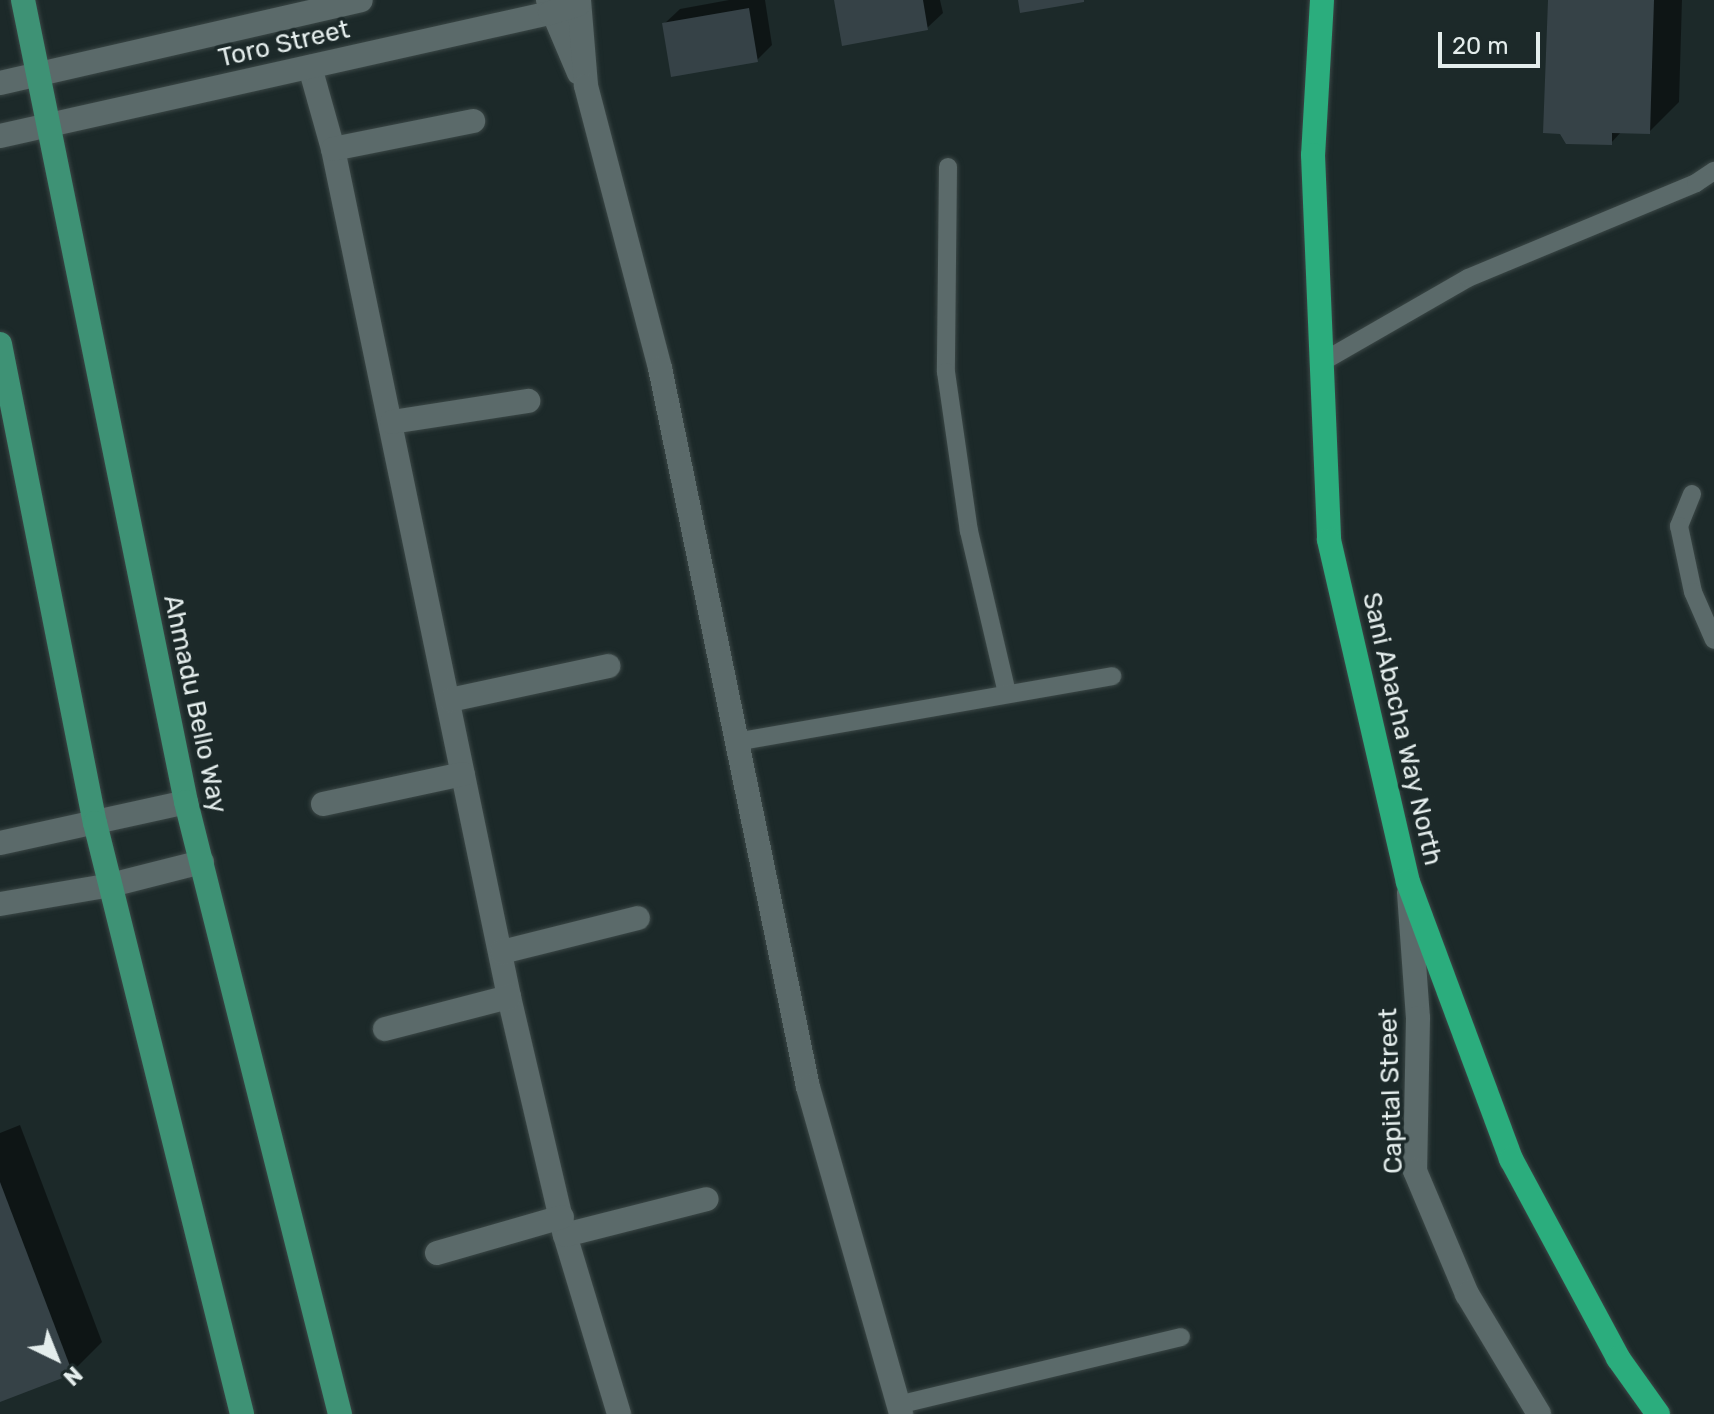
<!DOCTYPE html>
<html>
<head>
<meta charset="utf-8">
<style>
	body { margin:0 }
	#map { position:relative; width:1714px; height:1414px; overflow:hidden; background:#1c2929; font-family:Rubik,sans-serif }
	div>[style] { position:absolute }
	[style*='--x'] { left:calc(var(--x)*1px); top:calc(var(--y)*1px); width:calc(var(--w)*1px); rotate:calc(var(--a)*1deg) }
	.shadow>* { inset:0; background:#0007 }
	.building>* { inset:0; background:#364247 }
	.roads { filter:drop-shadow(0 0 2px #3b4746) drop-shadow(0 0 2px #3b4746) }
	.service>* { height:18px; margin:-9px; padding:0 9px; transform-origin:9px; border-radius:9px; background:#5b6a6a }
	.minor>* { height:24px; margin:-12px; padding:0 12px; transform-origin:12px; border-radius:12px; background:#5b6a6a }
	.primary>* { height:24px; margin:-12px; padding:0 12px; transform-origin:12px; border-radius:12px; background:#3e9275 }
	.motorway>* { height:24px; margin:-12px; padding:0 12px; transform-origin:12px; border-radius:12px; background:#2bad7d }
	span { translate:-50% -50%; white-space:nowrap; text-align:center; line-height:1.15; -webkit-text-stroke:7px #1c2929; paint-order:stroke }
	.street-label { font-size:26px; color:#e4edec }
	.north { position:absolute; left:16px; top:1318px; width:80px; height:80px; -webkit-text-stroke:6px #1c2929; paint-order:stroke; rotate:137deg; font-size:22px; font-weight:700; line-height:32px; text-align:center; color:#e4edec }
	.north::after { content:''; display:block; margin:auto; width:28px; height:36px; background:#e4edec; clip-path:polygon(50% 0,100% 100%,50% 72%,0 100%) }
	.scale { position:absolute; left:1438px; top:32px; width:102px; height:36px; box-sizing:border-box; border:4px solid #e4edec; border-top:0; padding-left:10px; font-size:24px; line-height:28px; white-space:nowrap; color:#e4edec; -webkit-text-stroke:6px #1c2929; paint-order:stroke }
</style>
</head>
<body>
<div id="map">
	<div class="shadow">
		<div style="clip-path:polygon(729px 0,765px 0,772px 45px,757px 60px,664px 24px,680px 9px)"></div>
		<div style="clip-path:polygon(836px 0,940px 0,943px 13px,927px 28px)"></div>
		<div style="clip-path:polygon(1550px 0,1682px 0,1679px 102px,1649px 132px,1622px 131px,1611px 143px)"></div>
		<div style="clip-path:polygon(20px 1125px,102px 1342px,72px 1372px,0 1400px,0 1133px)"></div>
	</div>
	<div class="building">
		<div style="clip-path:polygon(834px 0,923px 0,928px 30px,842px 46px)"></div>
		<div style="clip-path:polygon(1018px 0,1084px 0,1084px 2px,1020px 13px)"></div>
		<div style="clip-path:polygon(1548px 0,1654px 0,1650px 134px,1612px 133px,1612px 145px,1566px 144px,1560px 134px,1543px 133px)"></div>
		<div style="clip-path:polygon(749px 8px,758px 62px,671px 77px,662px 23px)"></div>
		<div style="clip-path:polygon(0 1182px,73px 1374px,0 1402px)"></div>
	</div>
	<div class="roads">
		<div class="service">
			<div style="--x:948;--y:167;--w:205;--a:90.6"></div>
			<div style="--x:946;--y:372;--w:161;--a:81.8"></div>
			<div style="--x:969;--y:531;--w:166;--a:76.8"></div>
			<div style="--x:1322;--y:362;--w:168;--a:-29.9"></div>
			<div style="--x:1468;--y:278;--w:247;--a:-22.6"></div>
			<div style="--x:1696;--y:183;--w:22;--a:-34"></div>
			<div style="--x:1692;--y:494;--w:35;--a:112"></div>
			<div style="--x:1679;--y:526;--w:67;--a:78"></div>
			<div style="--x:1693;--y:592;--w:52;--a:66.4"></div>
			<div style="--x:735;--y:742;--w:383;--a:-9.9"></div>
			<div style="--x:898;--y:1405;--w:291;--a:-13.5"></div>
		</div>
		<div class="minor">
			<div style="--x:548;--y:0;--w:79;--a:67"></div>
			<div style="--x:579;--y:0;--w:86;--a:85.3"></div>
			<div style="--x:586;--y:86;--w:292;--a:75.3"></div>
			<div style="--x:660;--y:368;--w:734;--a:78.37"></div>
			<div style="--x:808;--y:1087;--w:340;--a:74.1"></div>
			<div style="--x:310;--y:67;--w:85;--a:74.3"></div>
			<div style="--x:333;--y:149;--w:866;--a:78.27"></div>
			<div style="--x:509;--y:997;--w:244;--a:76.8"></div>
			<div style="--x:565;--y:1235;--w:187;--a:73.2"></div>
			<div style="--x:0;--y:83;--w:370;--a:-12.9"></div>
			<div style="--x:0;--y:136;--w:564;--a:-12.61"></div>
			<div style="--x:550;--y:13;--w:30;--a:-17"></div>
			<div style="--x:333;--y:149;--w:143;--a:-11.3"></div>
			<div style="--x:392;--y:422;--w:138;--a:-8.8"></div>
			<div style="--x:450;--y:700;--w:162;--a:-12.1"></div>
			<div style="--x:323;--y:804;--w:143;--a:-12.1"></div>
			<div style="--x:0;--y:843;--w:190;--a:-12.4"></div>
			<div style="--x:1409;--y:893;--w:125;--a:85.9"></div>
			<div style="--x:1418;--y:1018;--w:153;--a:91.1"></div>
			<div style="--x:1415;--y:1171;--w:134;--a:67.1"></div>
			<div style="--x:1467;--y:1294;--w:140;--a:59"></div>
			<div style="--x:0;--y:904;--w:113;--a:-9.7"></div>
			<div style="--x:111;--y:885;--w:94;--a:-14.2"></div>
			<div style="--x:502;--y:952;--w:140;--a:-14"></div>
			<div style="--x:385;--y:1029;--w:128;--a:-14.5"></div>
			<div style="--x:565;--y:1235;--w:146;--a:-14.2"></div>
			<div style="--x:437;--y:1253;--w:130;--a:-16.1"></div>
		</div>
		<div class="primary">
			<div style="--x:23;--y:0;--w:818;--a:78.51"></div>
			<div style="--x:186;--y:802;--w:631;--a:75.88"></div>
			<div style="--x:0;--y:344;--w:488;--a:78.8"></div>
			<div style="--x:95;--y:823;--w:609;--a:76.03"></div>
		</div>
		<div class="motorway">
			<div style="--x:1322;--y:0;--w:155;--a:93.3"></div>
			<div style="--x:1313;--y:155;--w:385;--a:87.6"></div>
			<div style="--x:1329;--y:540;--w:351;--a:77"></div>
			<div style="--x:1408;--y:882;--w:296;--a:69.6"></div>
			<div style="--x:1511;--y:1159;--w:226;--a:61.7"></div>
			<div style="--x:1618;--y:1358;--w:69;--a:54.5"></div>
		</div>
	</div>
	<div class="street-label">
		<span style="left:284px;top:44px;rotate:-13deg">Toro Street</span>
		<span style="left:195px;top:704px;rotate:78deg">Ahmadu Bello Way</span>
		<span style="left:1402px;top:729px;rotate:77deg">Sani Abacha Way North</span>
		<span style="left:1391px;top:1091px;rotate:-92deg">Capital Street</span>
	</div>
	<div class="north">N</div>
	<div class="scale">20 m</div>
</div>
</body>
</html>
